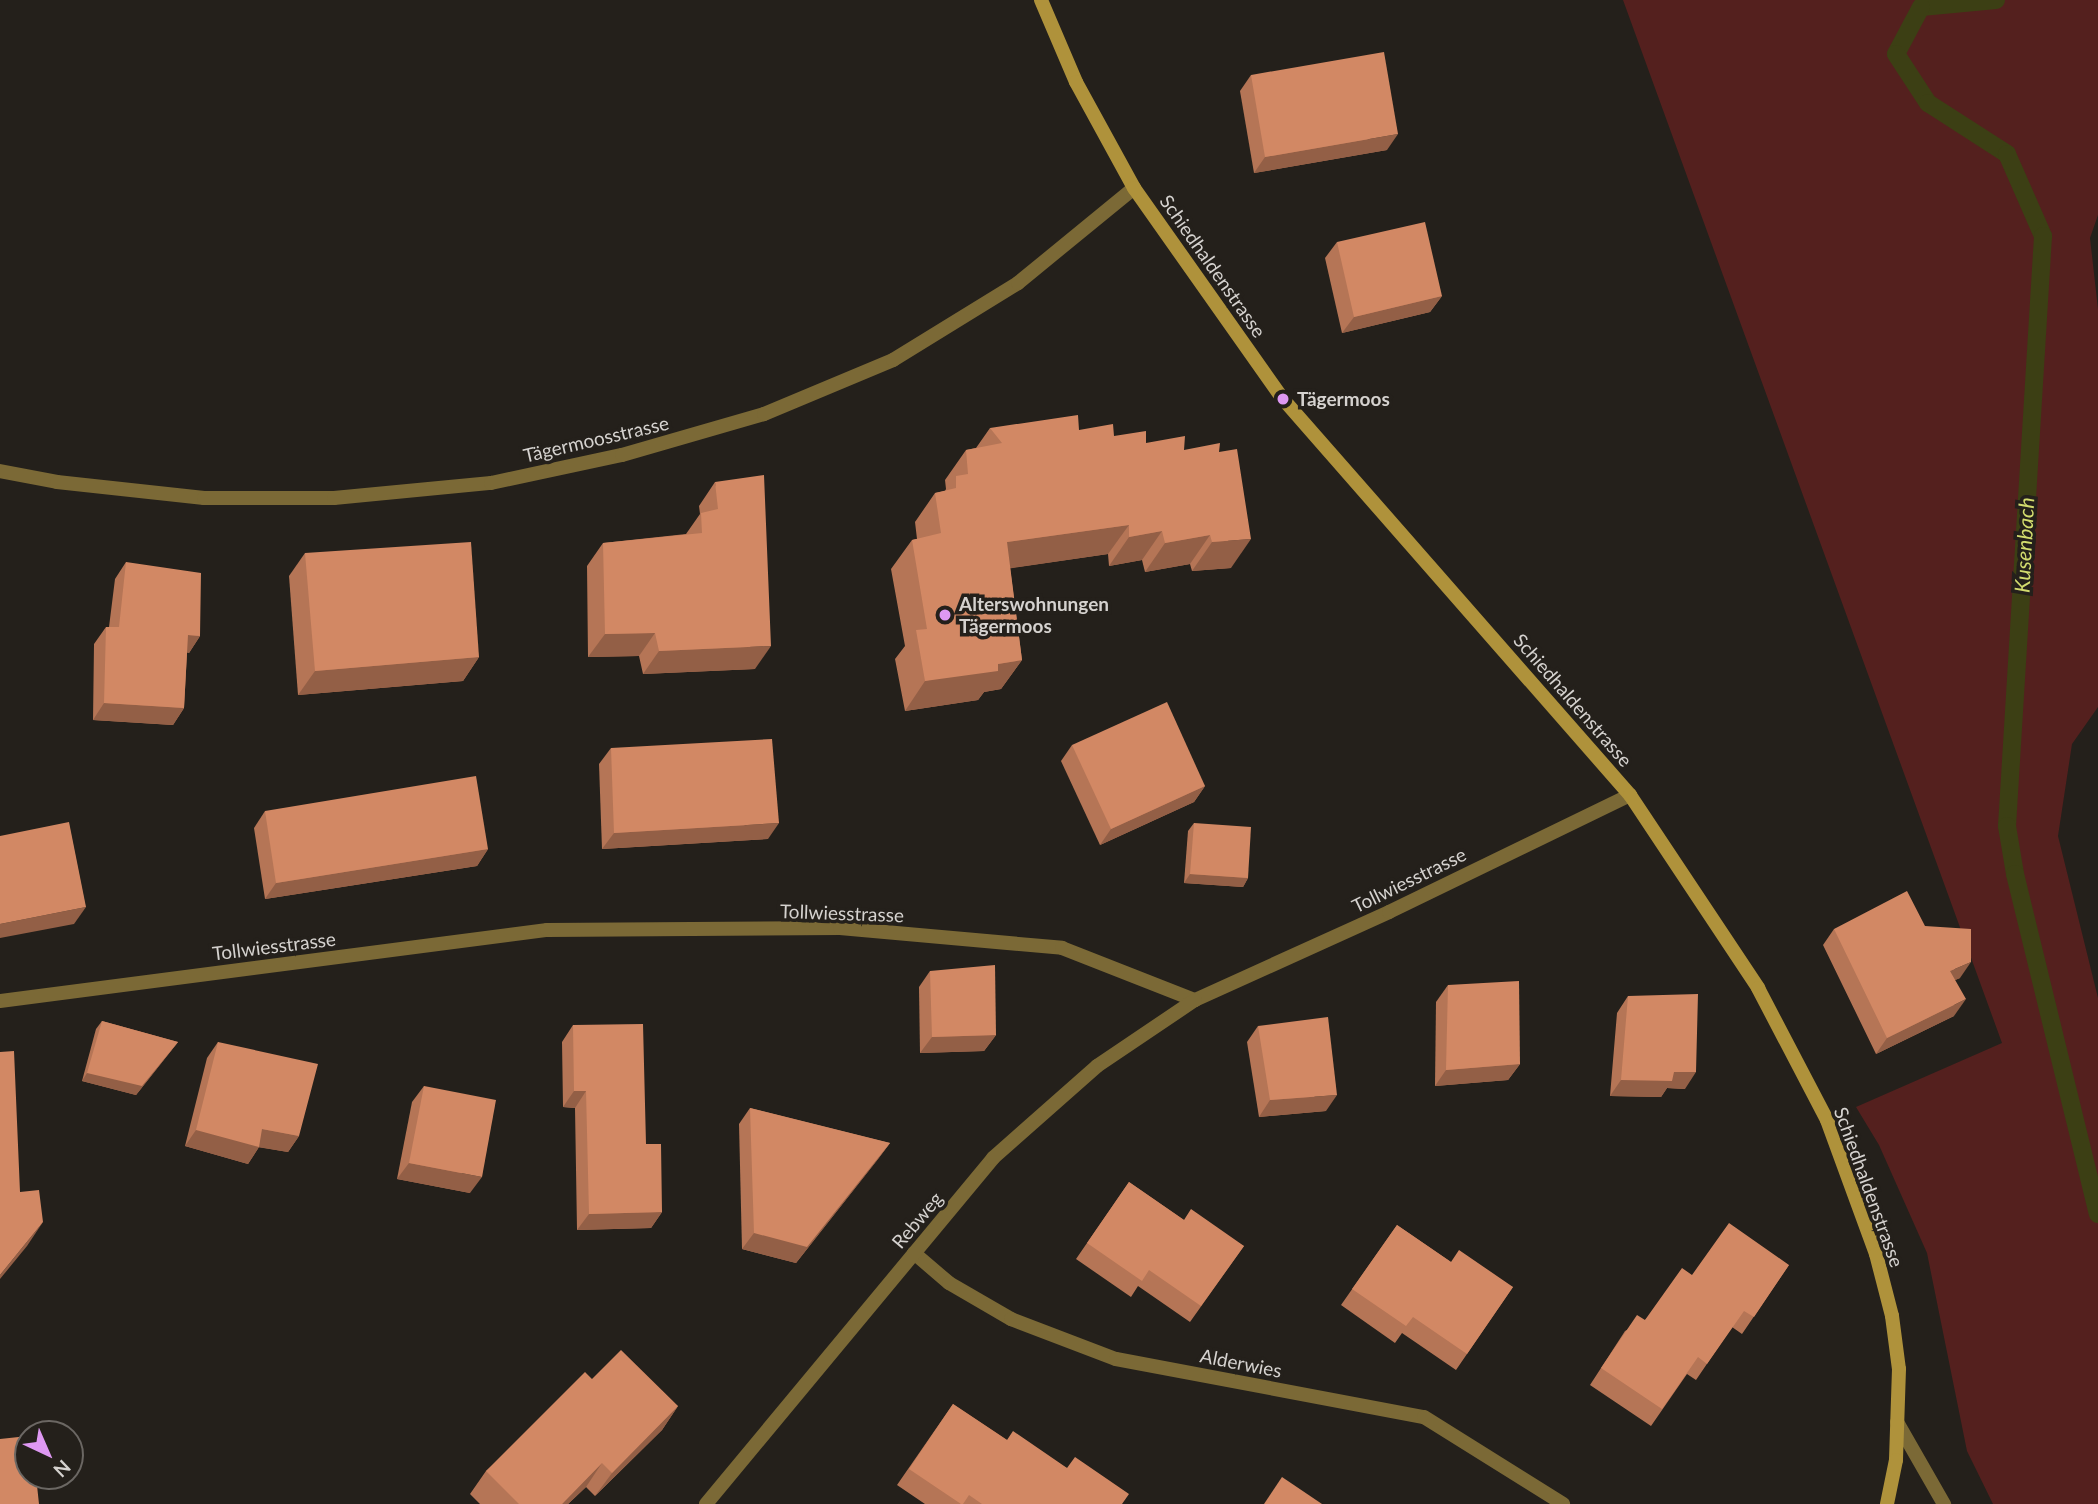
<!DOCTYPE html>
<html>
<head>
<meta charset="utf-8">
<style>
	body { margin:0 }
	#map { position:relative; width:2098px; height:1504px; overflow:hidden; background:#24201b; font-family:Lato,sans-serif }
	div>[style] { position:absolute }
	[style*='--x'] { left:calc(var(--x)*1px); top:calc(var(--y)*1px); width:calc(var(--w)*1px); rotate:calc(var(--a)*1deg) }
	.green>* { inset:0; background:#54201e }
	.stream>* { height:18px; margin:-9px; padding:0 9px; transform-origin:9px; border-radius:9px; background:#3c3f14 }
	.street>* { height:14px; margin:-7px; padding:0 7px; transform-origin:7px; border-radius:7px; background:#7b6936 }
	.secondary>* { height:14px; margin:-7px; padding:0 7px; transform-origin:7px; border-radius:7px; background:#af923b }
	.wall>* { inset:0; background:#b57556 }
	.shaded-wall>* { inset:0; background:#935f46 }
	.building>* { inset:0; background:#d28864 }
	.dots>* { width:19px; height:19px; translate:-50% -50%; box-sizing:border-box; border:4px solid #24201b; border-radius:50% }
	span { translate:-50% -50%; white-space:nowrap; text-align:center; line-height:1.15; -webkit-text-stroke:7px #24201b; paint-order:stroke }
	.street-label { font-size:19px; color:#d5d2cf }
	.poi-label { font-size:19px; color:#d5d2cf; font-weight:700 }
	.left { translate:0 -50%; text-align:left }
	.water-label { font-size:21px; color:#d3dc6e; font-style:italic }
	.north { position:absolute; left:14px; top:1420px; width:70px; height:70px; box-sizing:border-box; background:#24201b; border:2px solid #6b6763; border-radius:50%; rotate:136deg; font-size:19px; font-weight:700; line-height:28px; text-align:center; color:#d5d2cf }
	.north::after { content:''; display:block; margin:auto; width:24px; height:32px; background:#de98f2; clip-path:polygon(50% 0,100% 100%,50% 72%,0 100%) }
</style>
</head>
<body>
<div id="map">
	<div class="green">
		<div style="clip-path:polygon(1623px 0,2098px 0,2098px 215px,2090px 238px,2098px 309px,2098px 707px,2072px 744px,2058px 836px,2098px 998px,2098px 1504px,1993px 1504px,1967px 1451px,1927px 1253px,1879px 1145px,1856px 1107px,2002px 1043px)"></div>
	</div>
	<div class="stream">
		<div style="--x:1996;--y:0;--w:75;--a:174.7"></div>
		<div style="--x:1921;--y:7;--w:53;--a:118"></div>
		<div style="--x:1896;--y:54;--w:59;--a:56.9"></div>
		<div style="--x:1928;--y:103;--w:94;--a:32.8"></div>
		<div style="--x:2007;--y:154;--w:90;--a:66.3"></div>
		<div style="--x:2043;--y:236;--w:591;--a:93.49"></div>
		<div style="--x:2007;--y:826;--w:49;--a:80.5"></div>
		<div style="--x:2015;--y:874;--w:350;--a:76.3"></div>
	</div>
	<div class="street">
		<div style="--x:0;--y:471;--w:58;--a:10.9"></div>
		<div style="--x:57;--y:482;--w:148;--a:6.2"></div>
		<div style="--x:204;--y:498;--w:130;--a:0"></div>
		<div style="--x:334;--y:498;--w:158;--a:-5.5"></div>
		<div style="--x:491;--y:483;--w:134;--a:-12.1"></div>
		<div style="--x:622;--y:455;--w:148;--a:-16.1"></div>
		<div style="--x:764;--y:414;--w:140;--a:-22.7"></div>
		<div style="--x:893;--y:360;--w:147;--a:-31.6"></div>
		<div style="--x:1018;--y:283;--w:150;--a:-39.3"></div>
		<div style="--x:0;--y:1001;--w:552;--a:-7.4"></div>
		<div style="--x:547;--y:930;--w:293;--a:-0.4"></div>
		<div style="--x:840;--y:928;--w:223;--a:5.1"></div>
		<div style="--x:1062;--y:948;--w:143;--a:21.4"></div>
		<div style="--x:1195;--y:1000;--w:213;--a:-24.4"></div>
		<div style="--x:1389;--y:912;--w:268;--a:-25.9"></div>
		<div style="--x:914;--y:1253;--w:46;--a:40.6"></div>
		<div style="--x:949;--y:1283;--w:72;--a:30.1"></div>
		<div style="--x:1011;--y:1319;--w:112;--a:20.9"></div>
		<div style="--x:1116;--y:1359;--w:313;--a:10.7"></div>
		<div style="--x:1424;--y:1417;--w:164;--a:32"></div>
		<div style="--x:1897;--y:1422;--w:95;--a:60.2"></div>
		<div style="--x:706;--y:1504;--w:450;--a:-50.3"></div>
		<div style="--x:993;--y:1158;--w:139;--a:-41.5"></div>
		<div style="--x:1097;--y:1066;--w:118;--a:-34"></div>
	</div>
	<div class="secondary">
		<div style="--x:1041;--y:0;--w:89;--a:66.9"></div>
		<div style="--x:1076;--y:82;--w:121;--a:61.3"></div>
		<div style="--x:1134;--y:188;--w:258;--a:54.8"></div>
		<div style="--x:1283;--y:399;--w:527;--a:48.77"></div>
		<div style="--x:1630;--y:795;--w:232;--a:56.4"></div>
		<div style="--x:1758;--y:988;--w:149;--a:62.4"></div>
		<div style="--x:1827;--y:1120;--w:143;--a:69.9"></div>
		<div style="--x:1876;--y:1254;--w:64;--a:75.5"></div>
		<div style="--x:1892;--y:1316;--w:53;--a:82.5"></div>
		<div style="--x:1899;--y:1369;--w:91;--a:91.9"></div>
		<div style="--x:1896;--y:1460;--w:45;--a:101.6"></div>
	</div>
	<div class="wall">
		<div style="clip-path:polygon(1251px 75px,1387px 150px,1254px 173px,1240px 91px)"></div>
		<div style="clip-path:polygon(1337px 242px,1442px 296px,1430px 312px,1342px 333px,1325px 258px)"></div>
		<div style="clip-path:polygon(990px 428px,1079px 430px,1146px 443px,1184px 450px,1219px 452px,1231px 568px,1192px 571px,1190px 564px,1145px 572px,1142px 560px,1109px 566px,1108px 554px,1010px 568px,1022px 660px,1001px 689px,984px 692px,978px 700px,905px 711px,895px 659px,905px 646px,891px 569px,912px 540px,917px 539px,915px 522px,935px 493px,945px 491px,946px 489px,945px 480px,966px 450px,976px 448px)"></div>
		<div style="clip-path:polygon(715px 482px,755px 669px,643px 674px,639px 656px,588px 657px,587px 566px,603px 543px,686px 534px,700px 514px,699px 506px)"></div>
		<div style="clip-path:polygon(305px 553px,479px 657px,463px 681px,298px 695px,289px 576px)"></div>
		<div style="clip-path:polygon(126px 562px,200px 636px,189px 653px,187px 652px,184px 708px,173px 725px,93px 720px,94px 644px,106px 627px,109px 627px,115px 579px)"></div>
		<div style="clip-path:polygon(1072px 745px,1205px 786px,1194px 802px,1100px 845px,1061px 761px)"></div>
		<div style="clip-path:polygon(611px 748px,768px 839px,602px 849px,599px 764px)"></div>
		<div style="clip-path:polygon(265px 811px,488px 849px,477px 866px,265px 899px,254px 828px)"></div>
		<div style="clip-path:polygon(1194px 823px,1248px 878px,1243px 887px,1184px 883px,1188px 831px)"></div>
		<div style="clip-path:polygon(1925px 926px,1960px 978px,1955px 980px,1954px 1016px,1876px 1054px,1823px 945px,1834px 929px)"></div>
		<div style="clip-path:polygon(930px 971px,996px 1035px,984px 1051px,920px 1053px,919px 987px)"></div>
		<div style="clip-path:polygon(1448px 985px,1520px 1064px,1508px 1080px,1435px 1086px,1436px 1002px)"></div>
		<div style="clip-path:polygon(1628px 996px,1685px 1089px,1667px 1088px,1661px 1097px,1610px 1096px,1617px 1013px)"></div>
		<div style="clip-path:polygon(102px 1021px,178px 1042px,136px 1095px,82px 1081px,96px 1029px)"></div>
		<div style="clip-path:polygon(573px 1025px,646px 1144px,662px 1212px,651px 1228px,577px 1230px,575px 1108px,563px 1107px,562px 1042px)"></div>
		<div style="clip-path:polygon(1258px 1026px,1326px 1111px,1259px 1117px,1247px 1042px)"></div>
		<div style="clip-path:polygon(218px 1042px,299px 1136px,288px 1152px,259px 1147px,248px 1164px,185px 1146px,207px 1058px)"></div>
		<div style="clip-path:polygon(424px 1086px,470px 1193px,397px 1179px,412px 1102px)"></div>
		<div style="clip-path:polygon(750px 1108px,890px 1143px,878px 1159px,796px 1263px,742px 1249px,739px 1124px)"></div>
		<div style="clip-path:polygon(1129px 1182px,1184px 1220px,1244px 1246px,1190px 1322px,1138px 1286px,1131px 1297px,1076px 1259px)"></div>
		<div style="clip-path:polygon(1397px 1225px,1451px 1262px,1513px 1287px,1456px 1370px,1402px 1333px,1395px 1343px,1341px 1305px)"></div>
		<div style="clip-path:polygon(1789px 1265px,1742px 1334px,1732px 1327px,1696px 1380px,1687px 1374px,1651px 1426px,1590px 1385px,1625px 1331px,1645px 1320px,1692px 1275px)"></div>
		<div style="clip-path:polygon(592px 1379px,678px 1406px,662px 1430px,595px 1496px,586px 1487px,568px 1504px,480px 1504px,470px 1494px,486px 1471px)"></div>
		<div style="clip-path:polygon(953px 1404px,1007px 1440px,1067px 1468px,1122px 1504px,925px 1504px,897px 1485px)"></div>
	</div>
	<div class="shaded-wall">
		<div style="clip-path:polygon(1398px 134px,1387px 150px,1254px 173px,1265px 157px)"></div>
		<div style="clip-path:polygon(1442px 296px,1430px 312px,1342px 333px,1354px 317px)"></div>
		<div style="clip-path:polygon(1129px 525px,1108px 554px,986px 572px,1007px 542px)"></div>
		<div style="clip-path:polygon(1162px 531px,1142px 560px,1109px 566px,1129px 537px)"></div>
		<div style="clip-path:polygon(1210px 535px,1190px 564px,1145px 572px,1165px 543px)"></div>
		<div style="clip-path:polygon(1251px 539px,1231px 568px,1192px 571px,1212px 542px)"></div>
		<div style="clip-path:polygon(655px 633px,639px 656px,588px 657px,605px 634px)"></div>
		<div style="clip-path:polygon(188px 635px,200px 636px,189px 653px,177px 651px)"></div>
		<div style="clip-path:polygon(771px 646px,755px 669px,643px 674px,659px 651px)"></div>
		<div style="clip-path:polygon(479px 657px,463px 681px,298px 695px,315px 671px)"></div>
		<div style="clip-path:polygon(1022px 660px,1001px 689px,984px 692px,978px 700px,905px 711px,925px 681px,998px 664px)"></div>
		<div style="clip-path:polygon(104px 703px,184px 708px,173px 725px,93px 720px)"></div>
		<div style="clip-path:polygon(1205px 786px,1194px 802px,1100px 845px,1111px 829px)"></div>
		<div style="clip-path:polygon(779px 823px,768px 839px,602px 849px,614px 833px)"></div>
		<div style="clip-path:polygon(488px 849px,477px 866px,265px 899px,276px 883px)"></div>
		<div style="clip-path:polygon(1190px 874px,1248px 878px,1243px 887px,1184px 883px)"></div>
		<div style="clip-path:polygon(86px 907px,74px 924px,0 938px,0 924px)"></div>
		<div style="clip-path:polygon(1971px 962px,1960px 978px,1939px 987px,1950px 971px)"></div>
		<div style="clip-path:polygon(1966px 999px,1954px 1016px,1876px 1054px,1887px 1038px)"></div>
		<div style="clip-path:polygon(996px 1035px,984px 1051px,920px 1053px,932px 1037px)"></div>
		<div style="clip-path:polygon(178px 1042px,136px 1095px,82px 1081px,87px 1073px)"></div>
		<div style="clip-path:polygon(1520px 1064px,1508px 1080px,1435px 1086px,1446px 1070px)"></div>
		<div style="clip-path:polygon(1674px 1072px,1696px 1072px,1685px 1089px,1667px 1088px,1661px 1097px,1610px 1096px,1621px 1080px)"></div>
		<div style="clip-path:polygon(574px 1091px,586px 1091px,575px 1108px,563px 1107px)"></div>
		<div style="clip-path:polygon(1337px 1095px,1326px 1111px,1259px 1117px,1270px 1100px)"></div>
		<div style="clip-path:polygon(262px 1129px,299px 1136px,288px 1152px,257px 1147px,259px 1147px,248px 1164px,185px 1146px,196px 1130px)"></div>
		<div style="clip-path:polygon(890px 1143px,878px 1159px,796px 1263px,742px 1249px,754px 1233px)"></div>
		<div style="clip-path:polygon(409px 1163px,482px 1177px,470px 1193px,397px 1179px)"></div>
		<div style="clip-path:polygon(662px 1212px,651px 1228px,577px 1230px,589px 1214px)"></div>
		<div style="clip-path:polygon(43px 1222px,27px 1246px,0 1279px,0 1275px)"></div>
		<div style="clip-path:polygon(678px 1406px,662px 1430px,595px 1496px,612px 1473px)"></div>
		<div style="clip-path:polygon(602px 1463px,586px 1487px,568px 1504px,562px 1504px)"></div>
	</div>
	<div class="building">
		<div style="clip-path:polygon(1384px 52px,1398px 134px,1265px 157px,1251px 75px)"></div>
		<div style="clip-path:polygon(1425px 222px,1442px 296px,1354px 317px,1337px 242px)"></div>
		<div style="clip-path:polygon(1078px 415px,1079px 430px,1113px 424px,1114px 436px,1146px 431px,1146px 443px,1185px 436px,1184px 450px,1220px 443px,1219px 452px,1237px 449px,1251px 539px,1212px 542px,1210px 535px,1165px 543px,1162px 531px,1129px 537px,1129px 525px,1007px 542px,1022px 660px,998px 664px,998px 671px,925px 681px,916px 630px,927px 629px,912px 540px,941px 533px,935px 493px,956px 488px,956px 476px,968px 474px,966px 450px,1002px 443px,990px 428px)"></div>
		<div style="clip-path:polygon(764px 475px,771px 646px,659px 651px,655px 633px,605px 634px,603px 543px,702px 533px,701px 513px,718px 509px,715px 482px)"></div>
		<div style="clip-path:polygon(471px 542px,479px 657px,315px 671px,305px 553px)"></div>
		<div style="clip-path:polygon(126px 562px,201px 573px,200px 636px,188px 635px,184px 708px,104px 703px,106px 627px,119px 627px)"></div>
		<div style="clip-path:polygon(1167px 702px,1205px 786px,1111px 829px,1072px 745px)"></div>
		<div style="clip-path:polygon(772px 739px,779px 823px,614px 833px,611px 748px)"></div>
		<div style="clip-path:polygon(476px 776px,488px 849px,276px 883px,265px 811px)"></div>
		<div style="clip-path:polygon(69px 822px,86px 907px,0 924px,0 836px)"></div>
		<div style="clip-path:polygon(1194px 823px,1251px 827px,1248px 878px,1190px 874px)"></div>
		<div style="clip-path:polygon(1907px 891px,1925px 926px,1971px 929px,1971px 962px,1950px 971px,1966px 999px,1887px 1038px,1834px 929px)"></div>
		<div style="clip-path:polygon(995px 965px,996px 1035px,932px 1037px,930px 971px)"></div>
		<div style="clip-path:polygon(1519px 981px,1520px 1064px,1446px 1070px,1448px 985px)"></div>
		<div style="clip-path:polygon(1698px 994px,1696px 1072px,1674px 1072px,1672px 1081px,1621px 1080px,1628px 996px)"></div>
		<div style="clip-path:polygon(1328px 1017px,1337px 1095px,1270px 1100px,1258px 1026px)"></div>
		<div style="clip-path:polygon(102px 1021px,178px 1042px,142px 1086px,87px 1073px)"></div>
		<div style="clip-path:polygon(643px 1024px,646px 1144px,661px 1144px,662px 1212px,589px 1214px,586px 1091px,574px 1091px,573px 1025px)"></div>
		<div style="clip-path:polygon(218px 1042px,318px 1064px,299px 1136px,262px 1129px,259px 1147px,196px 1130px)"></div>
		<div style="clip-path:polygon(14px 1051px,20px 1192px,39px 1190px,43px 1222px,0 1275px,0 1052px)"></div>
		<div style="clip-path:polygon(424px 1086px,496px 1100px,482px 1177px,409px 1163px)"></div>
		<div style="clip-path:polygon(750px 1108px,890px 1143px,807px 1247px,754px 1233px)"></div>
		<div style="clip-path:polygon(1129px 1182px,1184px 1220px,1191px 1209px,1244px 1246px,1201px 1306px,1149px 1270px,1142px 1281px,1087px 1243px)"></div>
		<div style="clip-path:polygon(1729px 1223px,1789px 1265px,1754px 1317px,1744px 1311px,1707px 1364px,1698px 1357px,1662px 1409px,1601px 1368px,1637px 1315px,1645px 1320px,1682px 1268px,1692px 1275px)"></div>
		<div style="clip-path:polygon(1397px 1225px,1451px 1262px,1459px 1250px,1513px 1287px,1467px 1354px,1413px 1317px,1406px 1326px,1352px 1289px)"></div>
		<div style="clip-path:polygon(621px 1350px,678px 1406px,612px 1473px,602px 1463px,562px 1504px,519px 1504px,486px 1471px,585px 1372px,592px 1379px)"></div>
		<div style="clip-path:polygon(953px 1404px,1007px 1440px,1013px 1431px,1067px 1468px,1075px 1457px,1129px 1494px,1122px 1504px,982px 1504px,969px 1495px,963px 1504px,961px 1504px,909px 1469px)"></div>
		<div style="clip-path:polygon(28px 1436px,28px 1476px,36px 1476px,39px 1504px,0 1504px,0 1439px)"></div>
		<div style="clip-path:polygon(1282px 1477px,1322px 1504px,1264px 1504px)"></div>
	</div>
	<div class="dots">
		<div style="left:1283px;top:399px;background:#de98f2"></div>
		<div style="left:945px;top:615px;background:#de98f2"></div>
	</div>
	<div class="street-label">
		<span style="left:1213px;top:266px;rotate:55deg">Schiedhaldenstrasse</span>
		<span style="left:596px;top:439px;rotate:-13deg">Tägermoosstrasse</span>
		<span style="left:1573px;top:700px;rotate:49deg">Schiedhaldenstrasse</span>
		<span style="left:1409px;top:880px;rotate:-26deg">Tollwiesstrasse</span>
		<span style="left:842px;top:913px;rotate:2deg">Tollwiesstrasse</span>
		<span style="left:274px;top:946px;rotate:-7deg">Tollwiesstrasse</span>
		<span style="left:1869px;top:1187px;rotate:70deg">Schiedhaldenstrasse</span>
		<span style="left:917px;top:1220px;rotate:-50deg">Rebweg</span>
		<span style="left:1241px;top:1363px;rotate:11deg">Alderwies</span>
	</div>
	<div class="poi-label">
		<span class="left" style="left:1297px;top:399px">Tägermoos</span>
		<span class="left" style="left:959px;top:615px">Alterswohnungen<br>Tägermoos</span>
	</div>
	<div class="water-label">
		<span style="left:2024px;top:545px;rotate:-87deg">Kusenbach</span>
	</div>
	<div class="north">N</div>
</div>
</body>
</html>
